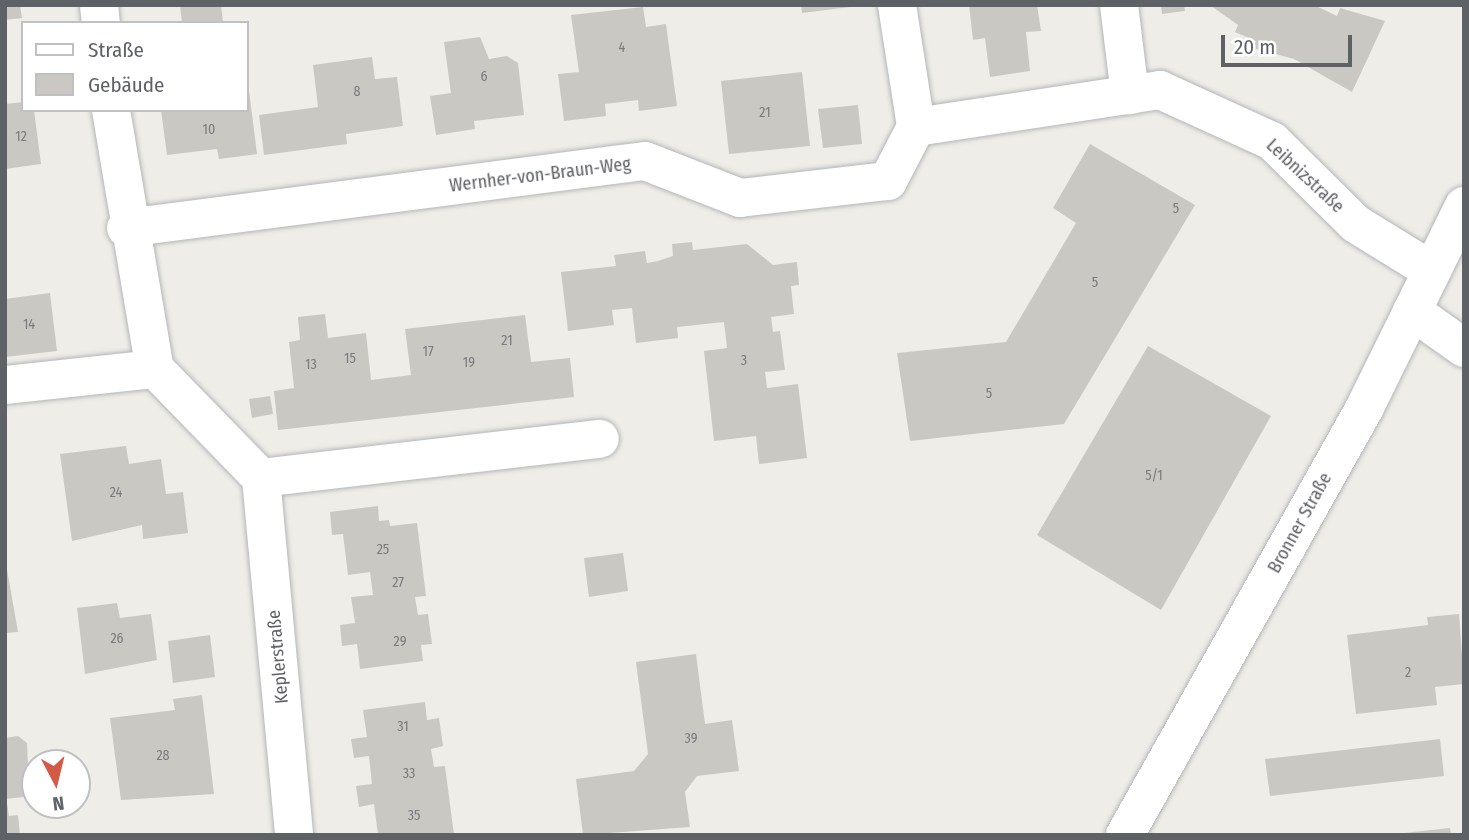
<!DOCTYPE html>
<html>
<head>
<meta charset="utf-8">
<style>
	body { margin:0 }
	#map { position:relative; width:1469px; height:840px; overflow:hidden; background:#eeede7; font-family:"Fira Sans Condensed",sans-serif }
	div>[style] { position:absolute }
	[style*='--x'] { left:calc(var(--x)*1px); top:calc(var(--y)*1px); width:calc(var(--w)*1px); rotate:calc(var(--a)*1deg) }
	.building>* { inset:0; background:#cac8c3 }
	.roads { filter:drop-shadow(0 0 2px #b4b6b9) drop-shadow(0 0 2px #b4b6b9) }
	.minor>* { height:38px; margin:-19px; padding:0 19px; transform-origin:19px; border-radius:19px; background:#fff }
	span { translate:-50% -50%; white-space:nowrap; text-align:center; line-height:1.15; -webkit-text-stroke:5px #fff; paint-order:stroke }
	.number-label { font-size:14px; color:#797b7c }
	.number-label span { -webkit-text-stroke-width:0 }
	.street-label { font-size:18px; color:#5e6165 }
	.frame { position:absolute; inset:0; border:7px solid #5e6165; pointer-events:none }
	.legend { position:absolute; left:21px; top:21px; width:228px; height:91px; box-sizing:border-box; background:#fff; border:2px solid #bfc0c1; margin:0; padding:9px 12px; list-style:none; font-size:21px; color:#5e6165 }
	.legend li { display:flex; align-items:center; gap:14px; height:35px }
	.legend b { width:35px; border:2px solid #bfc0c1 }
	.north { position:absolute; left:21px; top:749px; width:70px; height:70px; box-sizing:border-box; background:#fff; border:2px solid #bfc0c1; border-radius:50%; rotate:173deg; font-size:19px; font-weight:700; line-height:28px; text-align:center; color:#5e6165 }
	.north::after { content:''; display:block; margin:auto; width:24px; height:32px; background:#d55a46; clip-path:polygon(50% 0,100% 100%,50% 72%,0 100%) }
	.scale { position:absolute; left:1221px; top:35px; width:131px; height:32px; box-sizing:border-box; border:4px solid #5e6165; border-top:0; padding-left:9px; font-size:21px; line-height:24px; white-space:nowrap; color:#5e6165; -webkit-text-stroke:5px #fff; paint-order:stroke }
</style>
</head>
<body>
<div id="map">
	<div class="building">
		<div style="clip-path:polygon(5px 5px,20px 5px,22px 18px,5px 20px)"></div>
		<div style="clip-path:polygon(180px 5px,221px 5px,223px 22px,182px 23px)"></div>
		<div style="clip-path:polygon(801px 5px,849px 5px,850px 7px,802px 13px)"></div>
		<div style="clip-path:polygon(969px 5px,1037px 5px,1041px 31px,1026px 32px,1030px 71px,990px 77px,985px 38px,973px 40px)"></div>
		<div style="clip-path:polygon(1161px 5px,1184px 5px,1185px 11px,1162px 14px)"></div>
		<div style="clip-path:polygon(1210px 5px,1314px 5px,1337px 16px,1340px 8px,1385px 21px,1352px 92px,1294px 59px,1253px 48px,1256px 41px,1235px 32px,1238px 25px)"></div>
		<div style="clip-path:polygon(643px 7px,646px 27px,666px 24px,677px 106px,639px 111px,638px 100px,605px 104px,606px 116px,564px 121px,558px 74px,579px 72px,571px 15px)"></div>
		<div style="clip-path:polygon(480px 37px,489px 59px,507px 56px,518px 63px,524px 115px,474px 121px,475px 129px,436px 135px,430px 96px,451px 93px,444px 42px)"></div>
		<div style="clip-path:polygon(372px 57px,375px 79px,397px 77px,403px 126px,346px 134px,347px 144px,264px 155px,259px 115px,318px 107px,313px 65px)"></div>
		<div style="clip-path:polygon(802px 72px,810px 146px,729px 154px,721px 81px)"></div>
		<div style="clip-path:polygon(248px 83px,257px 154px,219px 159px,217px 149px,167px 155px,161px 110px,247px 110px)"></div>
		<div style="clip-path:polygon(23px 102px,23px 110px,34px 110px,41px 164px,5px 169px,5px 104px)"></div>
		<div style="clip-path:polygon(858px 105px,862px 144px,823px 148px,818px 109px)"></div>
		<div style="clip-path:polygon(1090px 144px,1195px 205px,1064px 424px,910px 441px,897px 353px,1006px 342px,1076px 223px,1053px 208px)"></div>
		<div style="clip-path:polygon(692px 242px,693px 250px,747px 244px,773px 265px,797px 262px,799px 285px,791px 286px,794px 314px,771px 317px,773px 332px,780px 331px,785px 370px,765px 372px,767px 388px,798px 384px,807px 458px,759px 464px,756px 436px,714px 441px,704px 351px,727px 348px,724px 322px,677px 327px,678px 338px,636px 343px,632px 308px,612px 310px,614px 325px,568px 331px,561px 272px,616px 266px,614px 255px,645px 251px,647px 263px,658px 261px,673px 256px,672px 244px)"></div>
		<div style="clip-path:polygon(50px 293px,57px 351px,5px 357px,5px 299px)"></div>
		<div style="clip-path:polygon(325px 314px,328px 338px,366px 333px,371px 380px,411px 375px,405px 329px,525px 315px,531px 362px,570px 358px,574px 397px,278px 430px,274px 391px,294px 388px,289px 342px,300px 340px,298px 317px)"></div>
		<div style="clip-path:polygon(1148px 346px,1271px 416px,1161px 610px,1037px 535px)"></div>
		<div style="clip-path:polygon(270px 396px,273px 414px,252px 418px,249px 399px)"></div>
		<div style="clip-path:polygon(126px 446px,129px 464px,161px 459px,166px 494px,183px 492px,188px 533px,143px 539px,142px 525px,72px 541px,60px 454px)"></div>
		<div style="clip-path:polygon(378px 506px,379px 521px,389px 520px,390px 526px,417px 523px,426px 596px,415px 597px,418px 615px,428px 614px,432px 644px,421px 645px,423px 661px,360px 669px,357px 644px,342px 646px,340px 625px,355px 623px,351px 597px,373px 595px,370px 572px,348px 575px,343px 534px,332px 535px,330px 512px)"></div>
		<div style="clip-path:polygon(623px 553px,628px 591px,589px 597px,584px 558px)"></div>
		<div style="clip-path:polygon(5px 558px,18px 632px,5px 633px)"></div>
		<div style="clip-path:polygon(117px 603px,120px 618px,151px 614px,157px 660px,85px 674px,77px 608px)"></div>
		<div style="clip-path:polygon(1459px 614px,1464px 684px,1435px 687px,1437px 705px,1356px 714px,1347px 635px,1428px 625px,1427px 617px)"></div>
		<div style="clip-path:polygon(210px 635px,215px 677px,173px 683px,168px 641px)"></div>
		<div style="clip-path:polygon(696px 654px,705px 724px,732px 720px,739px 771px,697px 776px,685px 792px,690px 827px,583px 835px,576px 779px,634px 771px,648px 754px,636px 662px)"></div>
		<div style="clip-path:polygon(202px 695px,214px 794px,121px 800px,110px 718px,175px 710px,173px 699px)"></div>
		<div style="clip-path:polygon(425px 702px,427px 720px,439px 718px,443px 746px,431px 749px,434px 767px,445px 766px,454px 835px,378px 835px,374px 804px,359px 807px,356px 786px,372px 784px,369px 756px,354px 758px,351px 739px,367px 737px,363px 710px)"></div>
		<div style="clip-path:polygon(18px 736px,27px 743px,29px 788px,23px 797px,5px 799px,5px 738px)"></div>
		<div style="clip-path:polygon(1440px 739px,1444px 776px,1270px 796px,1265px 759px)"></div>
		<div style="clip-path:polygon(7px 803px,9px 816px,18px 815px,20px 835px,5px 835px)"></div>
		<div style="clip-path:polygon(1450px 828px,1451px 835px,1404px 835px,1404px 833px)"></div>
	</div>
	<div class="roads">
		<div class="minor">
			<div style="--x:99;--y:5;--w:18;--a:84"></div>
			<div style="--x:897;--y:5;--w:123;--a:81.1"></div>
			<div style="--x:916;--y:127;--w:247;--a:-8.6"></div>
			<div style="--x:1160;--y:90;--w:123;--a:24.5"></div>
			<div style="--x:1272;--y:141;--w:118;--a:44.7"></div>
			<div style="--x:1356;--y:224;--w:89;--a:31.7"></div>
			<div style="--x:1119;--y:5;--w:91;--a:83"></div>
			<div style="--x:111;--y:110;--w:263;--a:80.4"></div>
			<div style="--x:155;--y:369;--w:152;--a:45.8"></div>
			<div style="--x:261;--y:478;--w:359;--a:84.7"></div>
			<div style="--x:126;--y:228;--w:523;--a:-7.36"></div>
			<div style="--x:645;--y:161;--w:102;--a:21.3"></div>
			<div style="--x:740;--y:198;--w:149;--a:-6.6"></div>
			<div style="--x:888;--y:181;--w:61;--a:-62.6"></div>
			<div style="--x:1412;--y:311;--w:64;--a:35.4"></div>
			<div style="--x:5;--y:385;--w:151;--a:-6.1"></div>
			<div style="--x:261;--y:478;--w:341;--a:-6.6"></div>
			<div style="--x:1125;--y:835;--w:491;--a:-60.7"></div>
			<div style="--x:1365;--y:407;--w:224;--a:-63.8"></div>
		</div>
	</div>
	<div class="number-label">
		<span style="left:622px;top:48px">4</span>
		<span style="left:484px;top:77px">6</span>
		<span style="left:357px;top:92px">8</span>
		<span style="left:765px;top:113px">21</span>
		<span style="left:209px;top:130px">10</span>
		<span style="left:21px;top:137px">12</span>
		<span style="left:1176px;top:209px">5</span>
		<span style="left:1095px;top:283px">5</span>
		<span style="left:29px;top:325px">14</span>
		<span style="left:507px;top:341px">21</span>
		<span style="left:428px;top:352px">17</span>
		<span style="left:350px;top:359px">15</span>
		<span style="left:744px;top:361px">3</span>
		<span style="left:469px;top:363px">19</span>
		<span style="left:311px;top:365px">13</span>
		<span style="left:989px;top:394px">5</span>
		<span style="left:1154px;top:476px">5/1</span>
		<span style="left:116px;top:493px">24</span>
		<span style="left:383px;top:550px">25</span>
		<span style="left:398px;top:583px">27</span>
		<span style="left:117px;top:639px">26</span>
		<span style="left:400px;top:642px">29</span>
		<span style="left:1408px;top:673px">2</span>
		<span style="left:403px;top:727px">31</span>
		<span style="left:691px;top:739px">39</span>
		<span style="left:163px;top:756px">28</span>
		<span style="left:409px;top:774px">33</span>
		<span style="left:414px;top:816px">35</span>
	</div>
	<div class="street-label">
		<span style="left:540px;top:175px;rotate:-7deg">Wernher-von-Braun-Weg</span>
		<span style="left:1305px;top:176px;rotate:43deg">Leibnizstraße</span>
		<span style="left:1300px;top:523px;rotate:-61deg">Bronner Straße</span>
		<span style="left:278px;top:657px;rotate:-95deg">Keplerstraße</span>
	</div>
	<div class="frame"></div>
	<ul class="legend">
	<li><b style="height:9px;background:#fff"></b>Straße</li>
	<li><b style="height:19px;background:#cac8c3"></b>Gebäude</li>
	</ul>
	<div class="north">N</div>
	<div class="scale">20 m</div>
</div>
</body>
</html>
